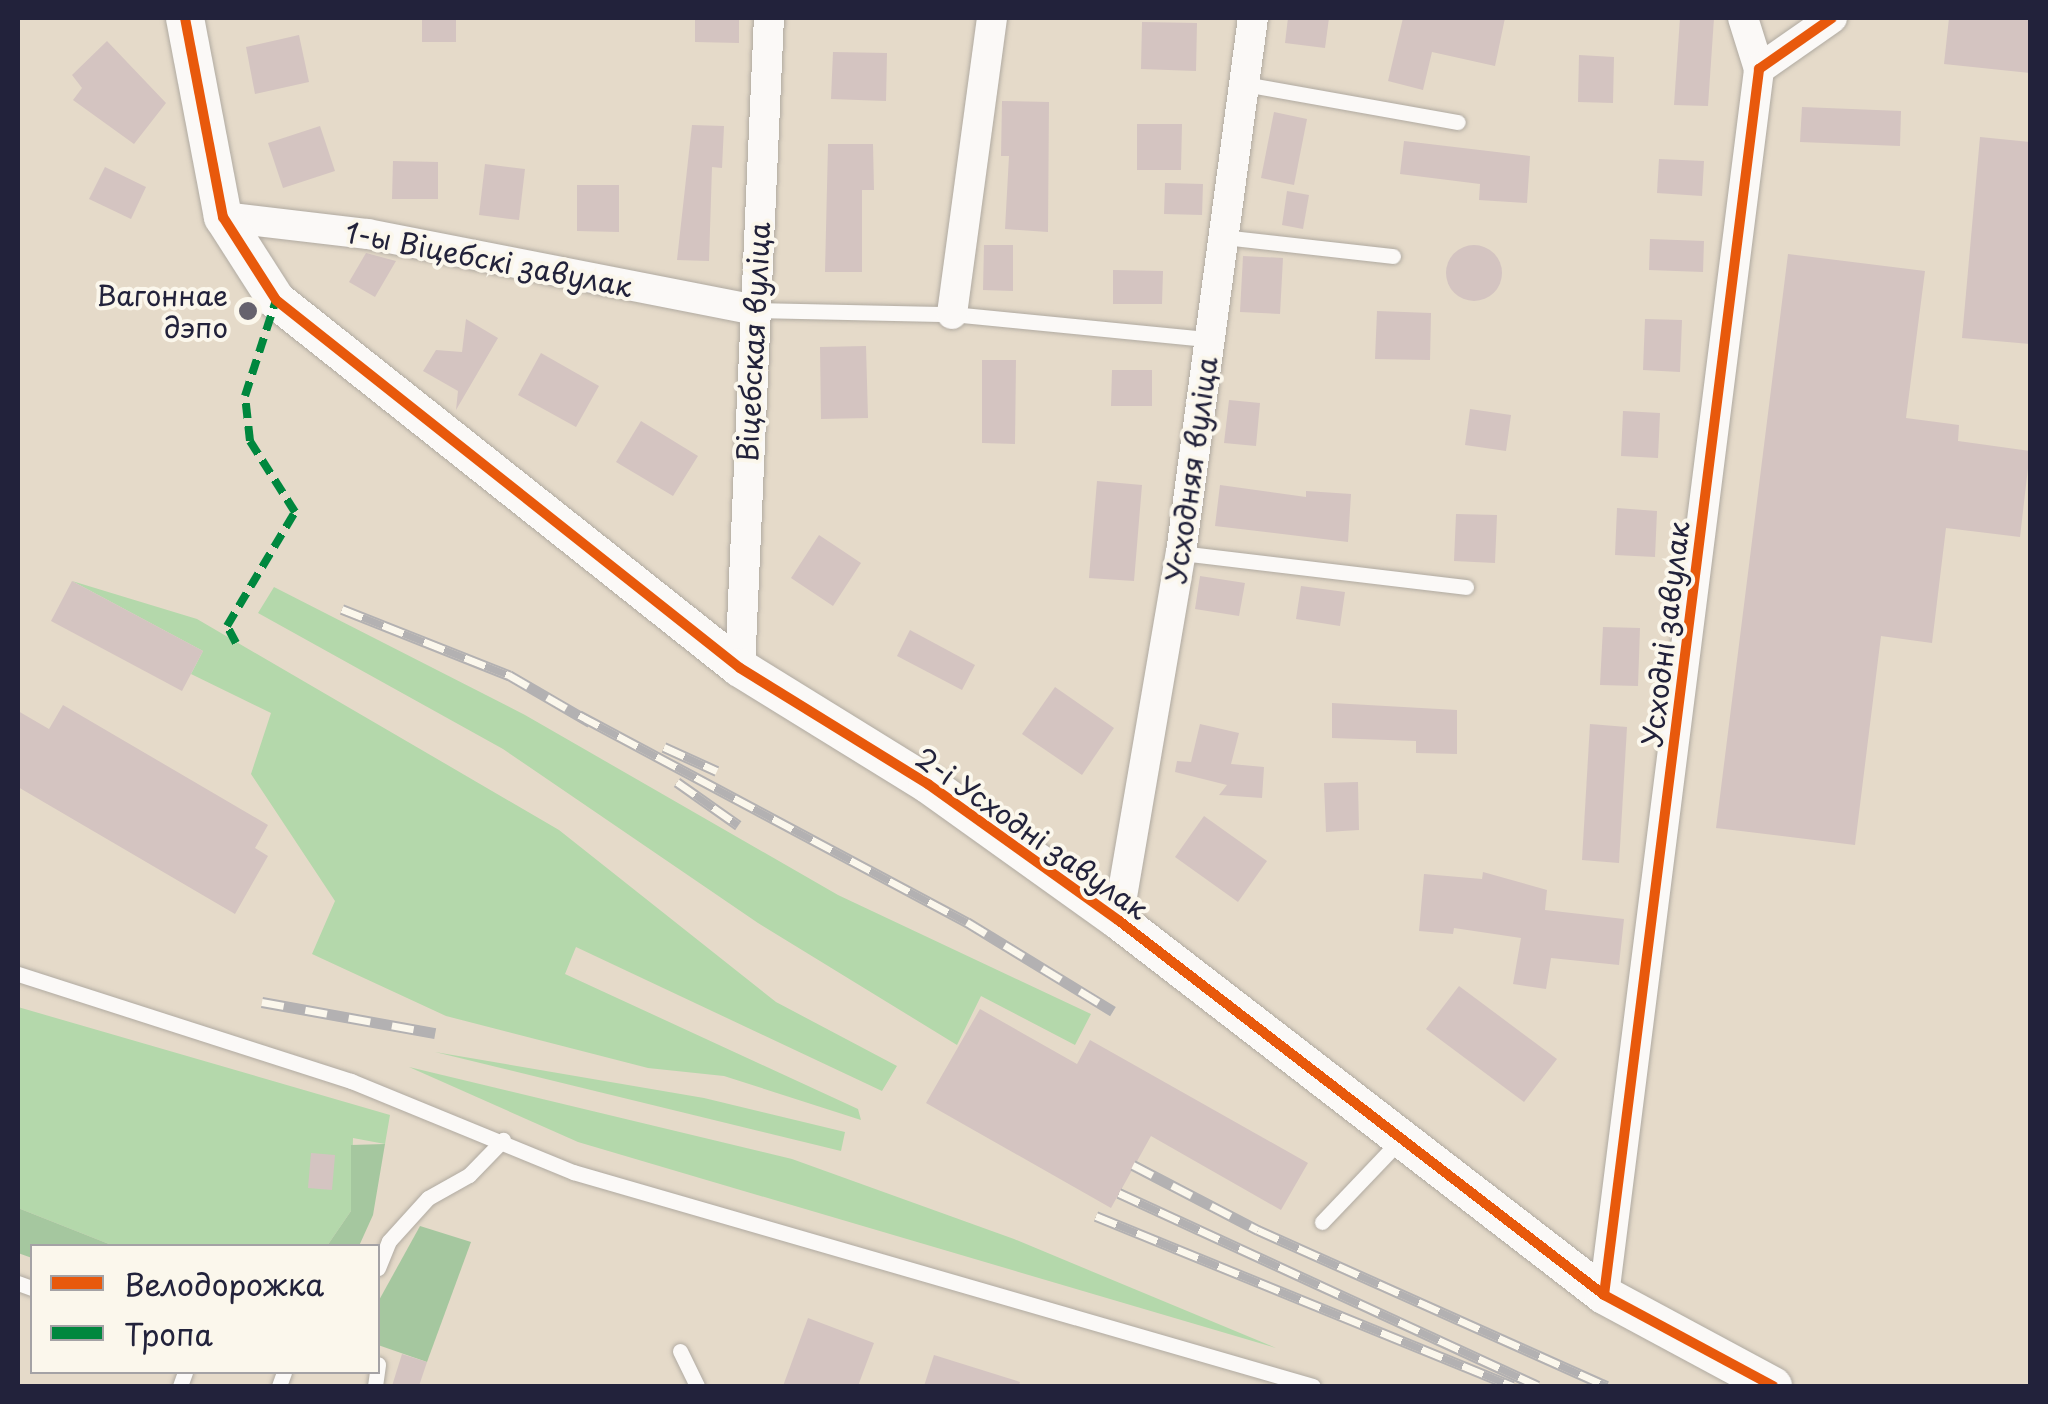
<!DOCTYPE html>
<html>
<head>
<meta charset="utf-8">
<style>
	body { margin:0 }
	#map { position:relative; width:2048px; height:1404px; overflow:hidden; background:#e5dac9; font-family:"Playpen Sans",sans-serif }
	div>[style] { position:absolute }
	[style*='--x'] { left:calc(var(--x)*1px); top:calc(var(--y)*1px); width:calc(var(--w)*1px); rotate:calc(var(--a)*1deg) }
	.green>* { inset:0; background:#b4d8ab }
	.forest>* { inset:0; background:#a5c79f }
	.building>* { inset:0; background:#d4c4c1 }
	.round { border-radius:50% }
	.roads { filter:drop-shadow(0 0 2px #b0aaa1) drop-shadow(0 0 2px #b0aaa1) }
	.service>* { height:15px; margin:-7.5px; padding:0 7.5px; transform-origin:7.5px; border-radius:7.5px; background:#fbf9f7 }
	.minor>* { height:30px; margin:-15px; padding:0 15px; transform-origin:15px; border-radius:15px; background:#fbf9f7 }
	.tertiary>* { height:38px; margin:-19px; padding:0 19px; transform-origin:19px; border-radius:19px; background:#fbf9f7 }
	.rail>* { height:11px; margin-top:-5.5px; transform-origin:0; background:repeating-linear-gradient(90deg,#fbf7ec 0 22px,#b3b1b2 0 44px); box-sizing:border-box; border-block:2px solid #b3b1b2 }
	.quiet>* { height:8px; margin-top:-4px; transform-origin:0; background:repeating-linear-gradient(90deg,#00873e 0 15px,transparent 0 23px) }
	.cycleway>* { height:10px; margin:-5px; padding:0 5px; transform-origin:5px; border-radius:5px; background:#e8590c }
	.dots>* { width:28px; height:28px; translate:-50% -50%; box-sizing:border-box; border:5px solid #fbf7ec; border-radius:50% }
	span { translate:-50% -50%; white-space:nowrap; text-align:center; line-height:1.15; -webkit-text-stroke:8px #fbf7ec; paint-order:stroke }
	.street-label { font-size:28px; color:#22223b }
	.poi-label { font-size:28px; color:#22223b }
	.right { translate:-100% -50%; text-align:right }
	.frame { position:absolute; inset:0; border:20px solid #22223b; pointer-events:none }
	.legend { position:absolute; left:30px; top:1244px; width:350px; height:130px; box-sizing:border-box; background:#fbf7ec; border:2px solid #a4a2a5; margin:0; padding:12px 18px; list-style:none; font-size:30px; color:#22223b }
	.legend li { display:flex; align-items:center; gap:20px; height:50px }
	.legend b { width:50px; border:2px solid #a4a2a5 }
</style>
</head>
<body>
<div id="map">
	<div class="green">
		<div style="clip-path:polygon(72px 581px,197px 619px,559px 830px,776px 1002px,897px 1066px,882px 1091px,576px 947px,565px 974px,858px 1109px,861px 1120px,724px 1076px,648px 1068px,446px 1016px,312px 954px,335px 901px,251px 774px,271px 713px,191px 674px,203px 651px)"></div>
		<div style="clip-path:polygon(274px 587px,525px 715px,838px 895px,1091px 1014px,1075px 1045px,981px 996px,957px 1045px,758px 923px,503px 749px,258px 613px)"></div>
		<div style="clip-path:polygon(18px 1007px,390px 1115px,385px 1144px,353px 1138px,351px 1211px,327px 1246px,114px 1246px,18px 1208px)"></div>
		<div style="clip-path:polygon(435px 1052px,704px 1098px,845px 1132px,841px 1151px)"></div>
		<div style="clip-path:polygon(409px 1067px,792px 1159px,1014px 1239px,1276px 1348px,578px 1142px)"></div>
	</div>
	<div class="forest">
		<div style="clip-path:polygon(385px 1144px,373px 1215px,359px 1246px,327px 1246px,351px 1211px,351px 1145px)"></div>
		<div style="clip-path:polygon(18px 1208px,114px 1246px,32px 1246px,32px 1258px,18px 1253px)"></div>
		<div style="clip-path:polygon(420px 1226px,471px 1242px,427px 1362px,378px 1345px,378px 1302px)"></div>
	</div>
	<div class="building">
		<div style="clip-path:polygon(422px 18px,456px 18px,456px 42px,422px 42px)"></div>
		<div style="clip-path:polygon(695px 18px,739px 18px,739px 43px,695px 42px)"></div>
		<div style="clip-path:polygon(1288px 18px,1329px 18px,1325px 48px,1285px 43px)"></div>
		<div style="clip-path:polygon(1403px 18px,1505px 18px,1495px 66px,1432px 52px,1423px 90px,1388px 81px)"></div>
		<div style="clip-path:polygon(1680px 18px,1714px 18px,1708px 106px,1674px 105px)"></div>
		<div style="clip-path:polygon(1949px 18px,2030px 18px,2030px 73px,1944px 64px)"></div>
		<div style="clip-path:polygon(1142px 22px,1197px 23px,1196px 71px,1141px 69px)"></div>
		<div style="clip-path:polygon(299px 35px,309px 82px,255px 94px,246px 47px)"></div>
		<div style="clip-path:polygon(107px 41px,166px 103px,134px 144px,73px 100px,82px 88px,72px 75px)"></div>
		<div style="clip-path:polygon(833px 52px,887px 53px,886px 101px,831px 99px)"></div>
		<div style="clip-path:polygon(1579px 55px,1614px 57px,1613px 103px,1578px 102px)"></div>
		<div style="clip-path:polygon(1002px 101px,1049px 102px,1048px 232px,1005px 229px,1009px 156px,1001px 156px)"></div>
		<div style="clip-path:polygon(1802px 107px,1901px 111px,1900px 146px,1800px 142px)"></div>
		<div style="clip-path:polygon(1274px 112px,1307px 119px,1294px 185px,1261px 178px)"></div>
		<div style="clip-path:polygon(1137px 124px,1182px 124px,1181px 170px,1137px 170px)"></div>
		<div style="clip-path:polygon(692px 125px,724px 126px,722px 168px,712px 167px,709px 261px,677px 260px)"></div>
		<div style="clip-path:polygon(320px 126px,335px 171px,283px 188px,268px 143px)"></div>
		<div style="clip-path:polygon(1980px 137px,2030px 142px,2030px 344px,1962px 338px)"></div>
		<div style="clip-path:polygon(1404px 141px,1530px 156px,1527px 203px,1479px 200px,1480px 184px,1400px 174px)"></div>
		<div style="clip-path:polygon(828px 144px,873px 144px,874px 190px,862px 190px,862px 272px,825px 272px)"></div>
		<div style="clip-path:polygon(1659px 159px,1704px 161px,1702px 196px,1657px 193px)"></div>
		<div style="clip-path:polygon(393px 161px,438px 162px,438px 199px,392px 199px)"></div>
		<div style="clip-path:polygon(485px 164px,525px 169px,519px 220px,479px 215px)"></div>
		<div style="clip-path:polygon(105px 167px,146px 187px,131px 219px,89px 199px)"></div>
		<div style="clip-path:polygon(1165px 183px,1203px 184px,1202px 215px,1164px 214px)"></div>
		<div style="clip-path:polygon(577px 185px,619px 185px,619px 232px,577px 231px)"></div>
		<div style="clip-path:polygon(1287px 191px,1309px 195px,1303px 229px,1282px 225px)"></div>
		<div style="clip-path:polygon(1650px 239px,1704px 241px,1703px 272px,1649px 270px)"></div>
		<div class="round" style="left:1446px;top:245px;width:56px;height:56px"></div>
		<div style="clip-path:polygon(984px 245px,1013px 245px,1013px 291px,983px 290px)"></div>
		<div style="clip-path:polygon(366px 253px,396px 261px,375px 297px,349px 282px)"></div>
		<div style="clip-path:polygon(1788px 254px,1925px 271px,1906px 418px,1959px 425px,1958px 441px,2030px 451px,2020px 537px,1946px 528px,1932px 643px,1881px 636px,1855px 845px,1716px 828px)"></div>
		<div style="clip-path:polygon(1243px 256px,1283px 258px,1280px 314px,1240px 312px)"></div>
		<div style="clip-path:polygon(1113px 270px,1163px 271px,1162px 304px,1113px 304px)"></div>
		<div style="clip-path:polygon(1377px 311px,1431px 313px,1430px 360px,1375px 359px)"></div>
		<div style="clip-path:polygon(466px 319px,498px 338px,456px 410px,458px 391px,423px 371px,436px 350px,462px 352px)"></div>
		<div style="clip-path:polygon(1645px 319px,1682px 320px,1680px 372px,1643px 370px)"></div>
		<div style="clip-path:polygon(866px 346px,868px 418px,821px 419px,820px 347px)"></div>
		<div style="clip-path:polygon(541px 353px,599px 386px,576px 427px,518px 395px)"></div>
		<div style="clip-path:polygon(982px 360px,1016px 360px,1015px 444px,982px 443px)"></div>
		<div style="clip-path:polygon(1112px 370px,1152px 370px,1152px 406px,1111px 406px)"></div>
		<div style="clip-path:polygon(1229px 400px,1260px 403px,1256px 446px,1224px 443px)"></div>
		<div style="clip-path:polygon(1470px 409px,1511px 415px,1506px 451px,1465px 445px)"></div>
		<div style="clip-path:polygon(1623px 411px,1660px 413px,1658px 458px,1621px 456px)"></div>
		<div style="clip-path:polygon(641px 421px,698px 456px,673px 496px,616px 462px)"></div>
		<div style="clip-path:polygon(1097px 481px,1142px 485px,1134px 581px,1089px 578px)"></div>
		<div style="clip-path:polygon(1220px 485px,1306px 497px,1306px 491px,1351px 494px,1348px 542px,1215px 526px)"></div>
		<div style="clip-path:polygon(1617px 508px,1657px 511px,1655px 557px,1615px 555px)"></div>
		<div style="clip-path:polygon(1456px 514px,1497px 515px,1495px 563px,1454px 561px)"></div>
		<div style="clip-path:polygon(819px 535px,861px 563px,833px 606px,791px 578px)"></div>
		<div style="clip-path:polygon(1200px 576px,1245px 583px,1239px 616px,1195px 609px)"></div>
		<div style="clip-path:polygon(72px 581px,203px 651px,182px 691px,51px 621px)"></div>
		<div style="clip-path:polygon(1301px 586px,1345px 592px,1340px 626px,1296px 619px)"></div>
		<div style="clip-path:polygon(1603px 627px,1640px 628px,1638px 686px,1600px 685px)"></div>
		<div style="clip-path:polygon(910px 630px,975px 665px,962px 690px,897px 656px)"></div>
		<div style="clip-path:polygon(1055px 687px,1114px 728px,1082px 775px,1022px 734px)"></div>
		<div style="clip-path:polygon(1332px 703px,1457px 710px,1457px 754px,1416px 753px,1416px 741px,1332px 738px)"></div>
		<div style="clip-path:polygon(63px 705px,268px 825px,255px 848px,268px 856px,235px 914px,18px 787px,18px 711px,49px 729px)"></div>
		<div style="clip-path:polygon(1200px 724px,1239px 733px,1231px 764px,1264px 767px,1262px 798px,1219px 795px,1227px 785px,1175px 772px,1177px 761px,1191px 762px)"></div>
		<div style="clip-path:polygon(1590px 724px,1627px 727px,1619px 863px,1582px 860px)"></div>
		<div style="clip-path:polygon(1358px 782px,1359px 830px,1326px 832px,1324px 783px)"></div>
		<div style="clip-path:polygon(1204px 816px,1267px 861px,1238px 902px,1175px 857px)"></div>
		<div style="clip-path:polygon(1483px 872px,1547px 890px,1545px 910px,1624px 919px,1619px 965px,1551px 958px,1546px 989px,1513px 984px,1521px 938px,1454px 928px,1453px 934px,1419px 931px,1424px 874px,1482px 879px)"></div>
		<div style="clip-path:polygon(1459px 986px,1557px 1059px,1524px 1102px,1426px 1029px)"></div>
		<div style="clip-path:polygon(980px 1009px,1077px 1064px,1090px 1040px,1308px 1163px,1281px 1210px,1151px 1136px,1111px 1208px,926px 1103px)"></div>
		<div style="clip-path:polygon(311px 1153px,335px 1155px,332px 1190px,308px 1188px)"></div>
		<div style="clip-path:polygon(808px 1318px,874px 1343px,858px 1386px,783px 1386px)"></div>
		<div style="clip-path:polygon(402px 1354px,427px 1362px,419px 1386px,392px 1386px)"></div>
		<div style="clip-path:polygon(934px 1355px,1020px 1382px,1019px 1386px,924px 1386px)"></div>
	</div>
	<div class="roads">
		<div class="service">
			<div style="--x:1244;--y:84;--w:217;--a:10.1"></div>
			<div style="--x:1223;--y:237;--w:171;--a:6.4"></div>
			<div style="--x:754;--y:310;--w:198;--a:1.2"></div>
			<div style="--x:952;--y:314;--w:258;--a:5.6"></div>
			<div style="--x:1181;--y:553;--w:287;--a:6.8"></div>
			<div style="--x:18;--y:974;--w:350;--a:17.8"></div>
			<div style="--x:351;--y:1081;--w:240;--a:22.3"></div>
			<div style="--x:573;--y:1172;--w:770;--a:16.13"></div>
			<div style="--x:1322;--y:1222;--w:113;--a:-46.4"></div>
			<div style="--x:378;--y:1268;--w:29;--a:-68"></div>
			<div style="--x:389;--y:1241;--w:58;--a:-47.8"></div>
			<div style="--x:428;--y:1198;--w:47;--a:-29.3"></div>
			<div style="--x:469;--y:1175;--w:49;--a:-45.8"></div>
			<div style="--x:18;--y:1283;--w:15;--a:20"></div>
			<div style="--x:680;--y:1351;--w:39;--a:64"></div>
			<div style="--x:180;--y:1386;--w:15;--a:-70"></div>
			<div style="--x:279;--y:1386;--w:15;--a:-70"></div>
			<div style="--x:375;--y:1386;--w:22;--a:-82"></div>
		</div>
		<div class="minor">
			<div style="--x:1743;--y:18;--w:53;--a:72.6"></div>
			<div style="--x:223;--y:217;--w:146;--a:6.7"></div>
			<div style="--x:368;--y:234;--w:393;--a:11.1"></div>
			<div style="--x:952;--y:314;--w:299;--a:-82.3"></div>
			<div style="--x:740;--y:668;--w:651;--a:-87.45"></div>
			<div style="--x:1118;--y:920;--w:372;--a:-80.3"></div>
			<div style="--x:1181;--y:553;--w:540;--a:-82.34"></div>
			<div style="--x:1604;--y:1295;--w:1236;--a:-82.79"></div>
			<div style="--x:1759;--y:69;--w:89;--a:-34.9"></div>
		</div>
		<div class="tertiary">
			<div style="--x:185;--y:18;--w:203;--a:79.2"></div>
			<div style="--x:223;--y:217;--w:98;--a:57.4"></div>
			<div style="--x:276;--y:300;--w:592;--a:38.42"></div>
			<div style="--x:740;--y:668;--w:221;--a:31.7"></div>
			<div style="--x:928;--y:784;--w:234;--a:35.6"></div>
			<div style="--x:1118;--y:920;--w:614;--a:37.65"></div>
			<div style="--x:1604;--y:1295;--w:192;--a:28.3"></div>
		</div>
	</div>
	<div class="rail">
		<div style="--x:342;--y:609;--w:180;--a:21.6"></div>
		<div style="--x:509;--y:675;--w:94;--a:30.1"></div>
		<div style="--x:579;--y:715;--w:440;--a:28.1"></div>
		<div style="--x:967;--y:922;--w:171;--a:31.4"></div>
		<div style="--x:664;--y:747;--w:58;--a:24.4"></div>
		<div style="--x:677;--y:782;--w:75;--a:35.2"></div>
		<div style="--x:262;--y:1002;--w:176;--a:10.2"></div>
		<div style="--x:1133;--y:1165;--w:141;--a:27.5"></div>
		<div style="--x:1258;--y:1230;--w:382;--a:24.1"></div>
		<div style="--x:1119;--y:1193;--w:461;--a:24.7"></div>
		<div style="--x:1096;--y:1216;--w:450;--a:22.2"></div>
	</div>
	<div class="quiet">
		<div style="--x:236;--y:643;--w:19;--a:-118"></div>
		<div style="--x:227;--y:626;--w:133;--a:-59.2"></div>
		<div style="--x:295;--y:512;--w:84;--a:-122.4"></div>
		<div style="--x:250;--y:441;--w:45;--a:-96.3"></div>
		<div style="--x:245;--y:396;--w:101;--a:-72.1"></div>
	</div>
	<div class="cycleway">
		<div style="--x:185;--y:18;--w:203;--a:79.2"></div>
		<div style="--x:223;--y:217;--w:98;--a:57.4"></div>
		<div style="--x:276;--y:300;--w:592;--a:38.42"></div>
		<div style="--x:740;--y:668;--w:221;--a:31.7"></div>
		<div style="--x:928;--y:784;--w:234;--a:35.6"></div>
		<div style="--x:1118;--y:920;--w:614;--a:37.65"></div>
		<div style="--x:1604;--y:1295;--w:192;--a:28.3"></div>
		<div style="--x:1604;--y:1295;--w:1236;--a:-82.79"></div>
		<div style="--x:1759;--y:69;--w:89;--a:-34.9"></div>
	</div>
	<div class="dots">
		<div style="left:248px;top:311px;background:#66626d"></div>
	</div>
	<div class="street-label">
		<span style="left:489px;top:259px;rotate:11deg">1-ы Віцебскі завулак</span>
		<span style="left:753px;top:342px;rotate:-87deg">Віцебская вуліца</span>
		<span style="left:1191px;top:470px;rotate:-82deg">Усходняя вуліца</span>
		<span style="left:1665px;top:634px;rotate:-83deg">Усходні завулак</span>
		<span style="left:1032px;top:833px;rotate:35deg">2-і Усходні завулак</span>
	</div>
	<div class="poi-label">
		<span class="right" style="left:228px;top:311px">Вагоннае<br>дэпо</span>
	</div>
	<div class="frame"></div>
	<ul class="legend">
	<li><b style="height:12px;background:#e8590c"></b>Велодорожка</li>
	<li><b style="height:12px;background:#00873e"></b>Тропа</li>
	</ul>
</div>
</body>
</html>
